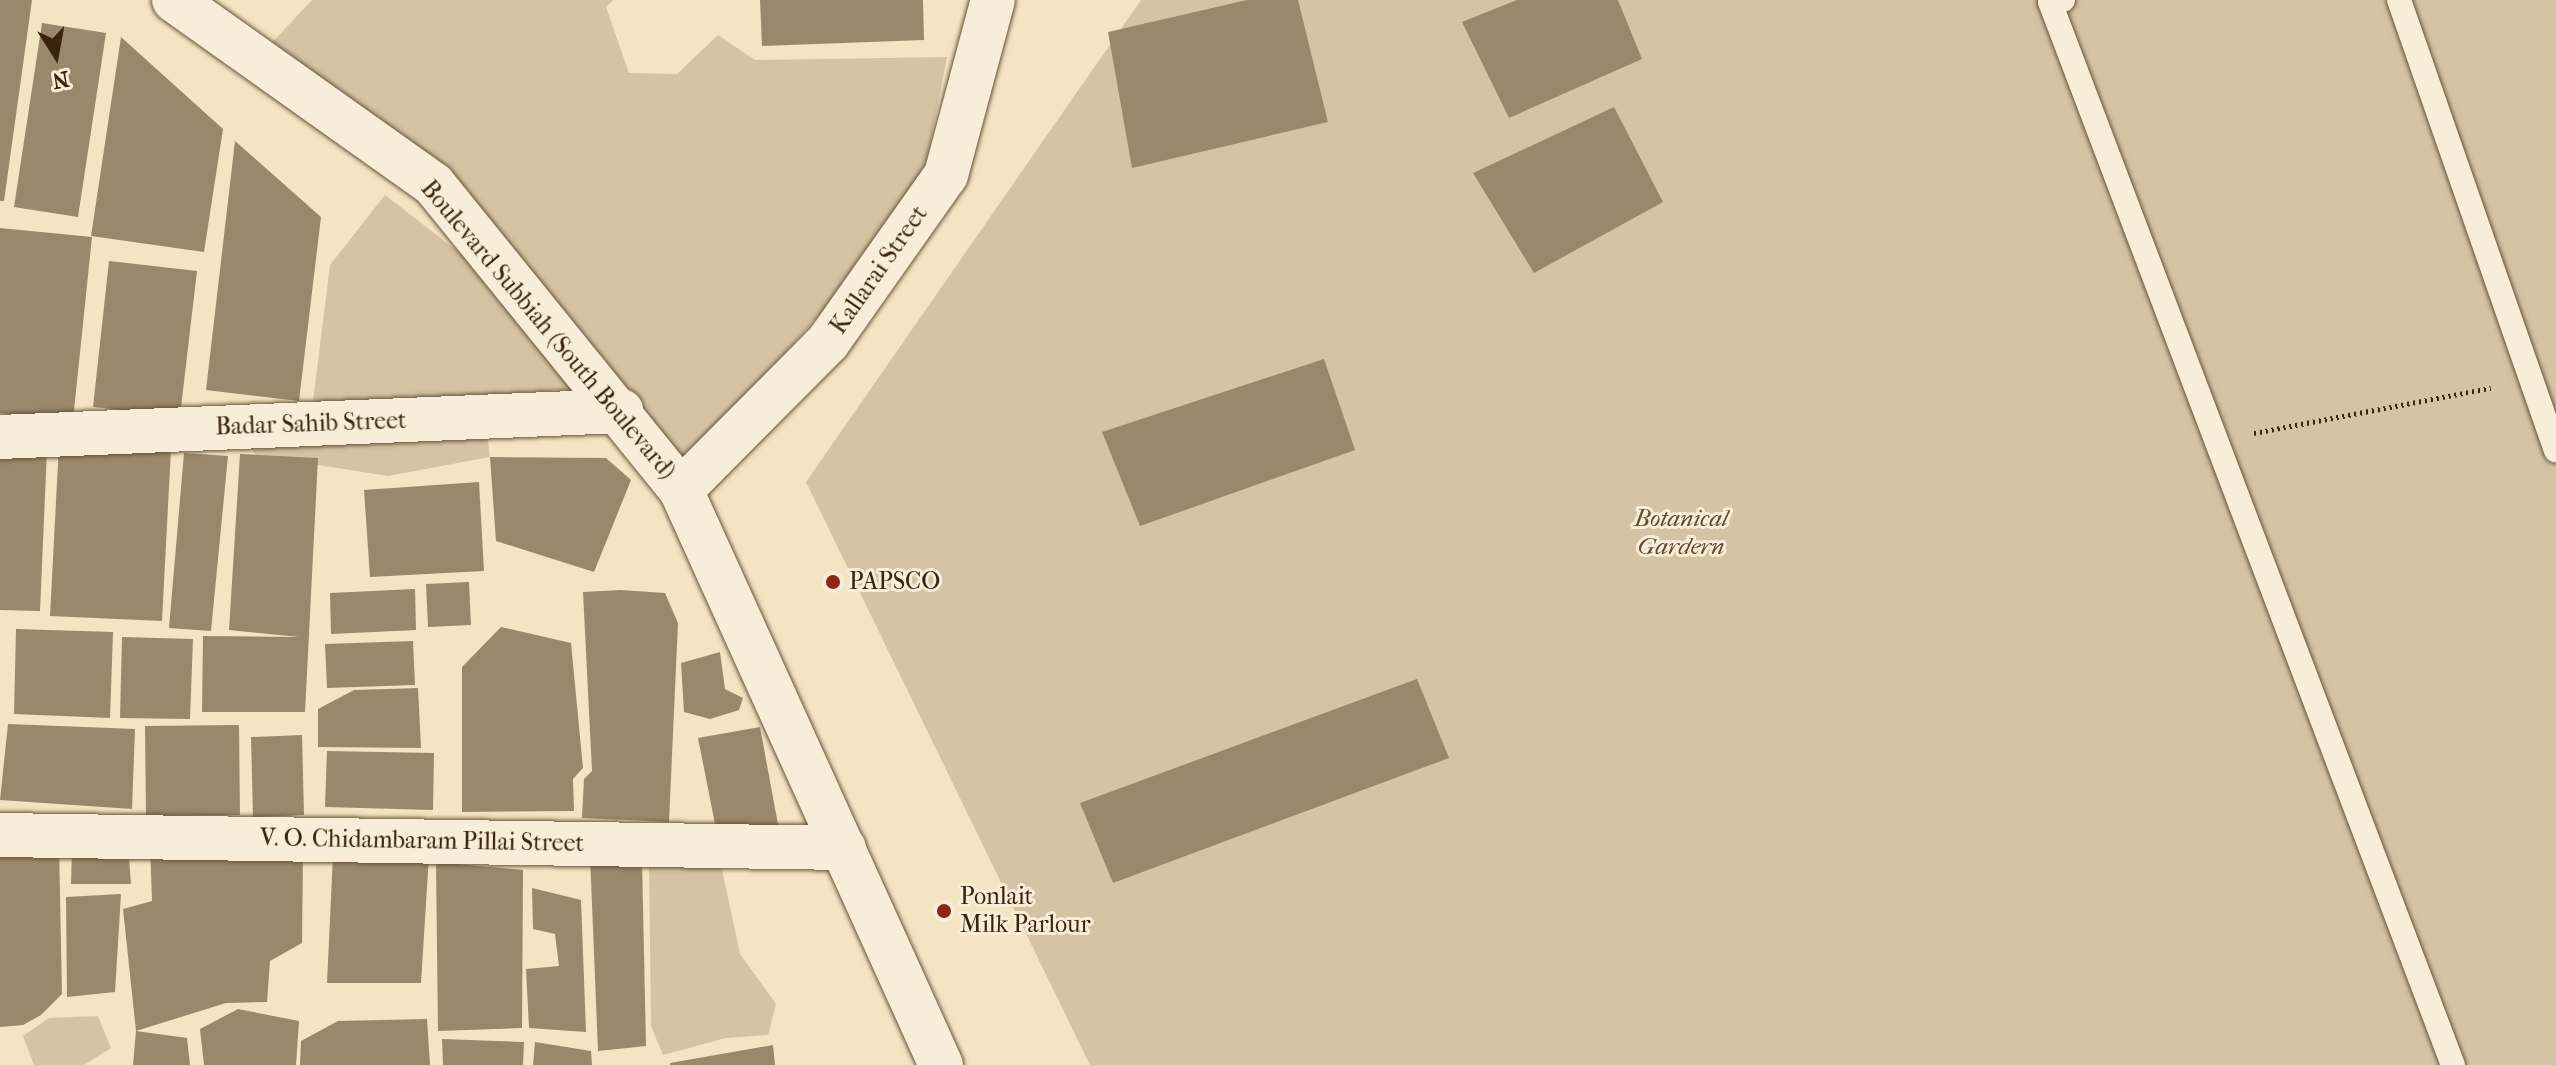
<!DOCTYPE html>
<html>
<head>
<meta charset="utf-8">
<style>
	body { margin:0 }
	#map { position:relative; width:2556px; height:1065px; overflow:hidden; background:#f3e4c3; font-family:"IM FELL French Canon",serif }
	div>[style] { position:absolute }
	[style*='--x'] { left:calc(var(--x)*1px); top:calc(var(--y)*1px); width:calc(var(--w)*1px); rotate:calc(var(--a)*1deg) }
	.green>* { inset:0; background:#d4c3a4 }
	.building>* { inset:0; background:#9a886c }
	.path>* { height:5px; margin-top:-2.5px; transform-origin:0; background:repeating-linear-gradient(90deg,#3a240d 0 2px,transparent 0 6px) }
	.roads { filter:drop-shadow(0 0 2px #68543a) drop-shadow(0 0 2px #68543a) }
	.lane>* { height:24px; margin:-12px; padding:0 12px; transform-origin:12px; border-radius:12px; background:#f7edd8 }
	.street>* { height:44px; margin:-22px; padding:0 22px; transform-origin:22px; border-radius:22px; background:#f7edd8 }
	.secondary>* { height:44px; margin:-22px; padding:0 22px; transform-origin:22px; border-radius:22px; background:#f7edd8 }
	.dots>* { width:22px; height:22px; translate:-50% -50%; box-sizing:border-box; border:4px solid #f7edd8; border-radius:50% }
	span { translate:-50% -50%; white-space:nowrap; text-align:center; line-height:1.15; -webkit-text-stroke:6px #f7edd8; paint-order:stroke }
	.street-label { font-size:24px; color:#3a240d }
	.park-label { font-size:24px; color:#604c33; font-style:italic }
	.poi-label { font-size:24px; color:#3a240d }
	.left { translate:0 -50%; text-align:left }
	.north { position:absolute; left:16px; top:16px; width:80px; height:80px; -webkit-text-stroke:6px #f7edd8; paint-order:stroke; rotate:169deg; font-size:22px; font-weight:700; line-height:32px; text-align:center; color:#3a240d }
	.north::after { content:''; display:block; margin:auto; width:28px; height:36px; background:#3a240d; clip-path:polygon(50% 0,100% 100%,50% 72%,0 100%) }
</style>
</head>
<body>
<div id="map">
	<div class="green">
		<div style="clip-path:polygon(312px 0,613px 0,606px 7px,629px 73px,677px 74px,718px 35px,755px 60px,947px 57px,925px 170px,837px 295px,679px 471px,434px 185px,264px 51px)"></div>
		<div style="clip-path:polygon(1141px 0,2556px 0,2556px 1065px,1090px 1065px,806px 482px)"></div>
		<div style="clip-path:polygon(385px 195px,478px 267px,570px 389px,312px 409px,330px 265px)"></div>
		<div style="clip-path:polygon(486px 425px,490px 457px,388px 476px,256px 455px,239px 436px)"></div>
		<div style="clip-path:polygon(649px 858px,720px 860px,740px 954px,776px 1004px,768px 1035px,726px 1038px,663px 1055px,651px 1026px)"></div>
		<div style="clip-path:polygon(98px 1016px,111px 1048px,84px 1065px,34px 1065px,23px 1036px,49px 1018px)"></div>
	</div>
	<div class="building">
		<div style="clip-path:polygon(0 0,32px 0,4px 201px,0 201px)"></div>
		<div style="clip-path:polygon(760px 0,923px 0,924px 40px,762px 46px)"></div>
		<div style="clip-path:polygon(1247px 0,1298px 0,1328px 122px,1132px 168px,1108px 32px)"></div>
		<div style="clip-path:polygon(1517px 0,1618px 0,1642px 59px,1509px 118px,1462px 22px)"></div>
		<div style="clip-path:polygon(42px 23px,106px 33px,78px 217px,14px 207px)"></div>
		<div style="clip-path:polygon(121px 37px,223px 129px,204px 252px,91px 236px)"></div>
		<div style="clip-path:polygon(1614px 107px,1663px 202px,1534px 273px,1473px 173px)"></div>
		<div style="clip-path:polygon(235px 141px,321px 217px,299px 401px,206px 390px)"></div>
		<div style="clip-path:polygon(0 228px,92px 237px,73px 420px,0 413px)"></div>
		<div style="clip-path:polygon(109px 261px,197px 271px,180px 416px,93px 407px)"></div>
		<div style="clip-path:polygon(1324px 359px,1355px 450px,1140px 526px,1102px 432px)"></div>
		<div style="clip-path:polygon(59px 444px,171px 449px,162px 621px,50px 616px)"></div>
		<div style="clip-path:polygon(0 448px,47px 450px,40px 611px,0 610px)"></div>
		<div style="clip-path:polygon(184px 453px,228px 456px,211px 631px,169px 628px)"></div>
		<div style="clip-path:polygon(240px 454px,318px 458px,305px 712px,202px 712px,203px 636px,299px 637px,229px 630px)"></div>
		<div style="clip-path:polygon(490px 457px,606px 458px,631px 480px,594px 572px,496px 541px)"></div>
		<div style="clip-path:polygon(479px 482px,484px 571px,370px 577px,364px 490px)"></div>
		<div style="clip-path:polygon(469px 582px,471px 625px,428px 627px,426px 584px)"></div>
		<div style="clip-path:polygon(415px 589px,416px 630px,331px 634px,330px 593px)"></div>
		<div style="clip-path:polygon(621px 590px,665px 593px,678px 623px,669px 822px,582px 818px,584px 779px,592px 771px,583px 592px)"></div>
		<div style="clip-path:polygon(501px 627px,571px 643px,583px 768px,573px 779px,574px 811px,462px 812px,462px 667px)"></div>
		<div style="clip-path:polygon(16px 629px,113px 632px,110px 718px,14px 714px)"></div>
		<div style="clip-path:polygon(122px 637px,193px 639px,190px 719px,120px 718px)"></div>
		<div style="clip-path:polygon(413px 641px,415px 685px,327px 688px,325px 644px)"></div>
		<div style="clip-path:polygon(720px 652px,725px 689px,743px 698px,739px 710px,710px 719px,684px 712px,681px 663px)"></div>
		<div style="clip-path:polygon(1417px 679px,1449px 758px,1113px 883px,1080px 803px)"></div>
		<div style="clip-path:polygon(418px 688px,421px 748px,318px 747px,318px 709px,354px 690px)"></div>
		<div style="clip-path:polygon(8px 724px,135px 729px,132px 809px,0 800px)"></div>
		<div style="clip-path:polygon(239px 725px,240px 815px,146px 816px,145px 726px)"></div>
		<div style="clip-path:polygon(760px 727px,779px 830px,716px 829px,698px 738px)"></div>
		<div style="clip-path:polygon(302px 735px,304px 815px,253px 817px,251px 737px)"></div>
		<div style="clip-path:polygon(327px 751px,434px 753px,433px 810px,325px 807px)"></div>
		<div style="clip-path:polygon(150px 844px,303px 855px,302px 943px,270px 961px,267px 1002px,226px 1003px,136px 1031px,123px 909px,152px 901px)"></div>
		<div style="clip-path:polygon(59px 846px,62px 994px,41px 1015px,23px 1025px,0 1027px,0 847px)"></div>
		<div style="clip-path:polygon(128px 846px,131px 884px,71px 884px,72px 847px)"></div>
		<div style="clip-path:polygon(333px 855px,429px 855px,421px 983px,327px 983px)"></div>
		<div style="clip-path:polygon(590px 855px,642px 861px,646px 1046px,598px 1051px)"></div>
		<div style="clip-path:polygon(436px 862px,523px 870px,522px 1028px,438px 1031px)"></div>
		<div style="clip-path:polygon(532px 888px,581px 900px,586px 1032px,529px 1028px,526px 969px,559px 966px,555px 934px,533px 929px)"></div>
		<div style="clip-path:polygon(121px 894px,115px 992px,67px 997px,66px 897px)"></div>
		<div style="clip-path:polygon(238px 1009px,299px 1021px,296px 1065px,204px 1065px,200px 1029px)"></div>
		<div style="clip-path:polygon(427px 1019px,430px 1065px,300px 1065px,301px 1041px,338px 1021px)"></div>
		<div style="clip-path:polygon(136px 1031px,187px 1038px,190px 1065px,133px 1065px)"></div>
		<div style="clip-path:polygon(442px 1039px,524px 1042px,523px 1065px,443px 1065px)"></div>
		<div style="clip-path:polygon(535px 1042px,591px 1051px,592px 1065px,533px 1065px)"></div>
		<div style="clip-path:polygon(773px 1045px,775px 1065px,670px 1065px,670px 1063px)"></div>
	</div>
	<div class="path">
		<div style="--x:2254;--y:433;--w:241;--a:-10.8"></div>
	</div>
	<div class="roads">
		<div class="lane">
			<div style="--x:2063;--y:0;--w:13;--a:171"></div>
			<div style="--x:2050;--y:2;--w:1137;--a:69.24"></div>
			<div style="--x:2399;--y:0;--w:477;--a:70.8"></div>
		</div>
		<div class="street">
			<div style="--x:0;--y:437;--w:622;--a:-2.4"></div>
			<div style="--x:0;--y:835;--w:844;--a:0.88"></div>
		</div>
		<div class="secondary">
			<div style="--x:174;--y:0;--w:319;--a:35.4"></div>
			<div style="--x:434;--y:185;--w:392;--a:51"></div>
			<div style="--x:681;--y:490;--w:631;--a:65.67"></div>
			<div style="--x:681;--y:490;--w:209;--a:-45.2"></div>
			<div style="--x:828;--y:342;--w:204;--a:-54.8"></div>
			<div style="--x:946;--y:175;--w:181;--a:-75"></div>
		</div>
	</div>
	<div class="dots">
		<div style="left:833px;top:582px;background:#8f2418"></div>
		<div style="left:944px;top:911px;background:#8f2418"></div>
	</div>
	<div class="street-label">
		<span style="left:879px;top:270px;rotate:-55deg">Kallarai Street</span>
		<span style="left:548px;top:330px;rotate:50deg">Boulevard Subbiah (South Boulevard)</span>
		<span style="left:311px;top:424px;rotate:-2deg">Badar Sahib Street</span>
		<span style="left:422px;top:841px;rotate:1deg">V. O. Chidambaram Pillai Street</span>
	</div>
	<div class="park-label">
		<span style="left:1681px;top:533px">Botanical<br>Gardern</span>
	</div>
	<div class="poi-label">
		<span class="left" style="left:849px;top:582px">PAPSCO</span>
		<span class="left" style="left:960px;top:911px">Ponlait<br>Milk Parlour</span>
	</div>
	<div class="north">N</div>
</div>
</body>
</html>
